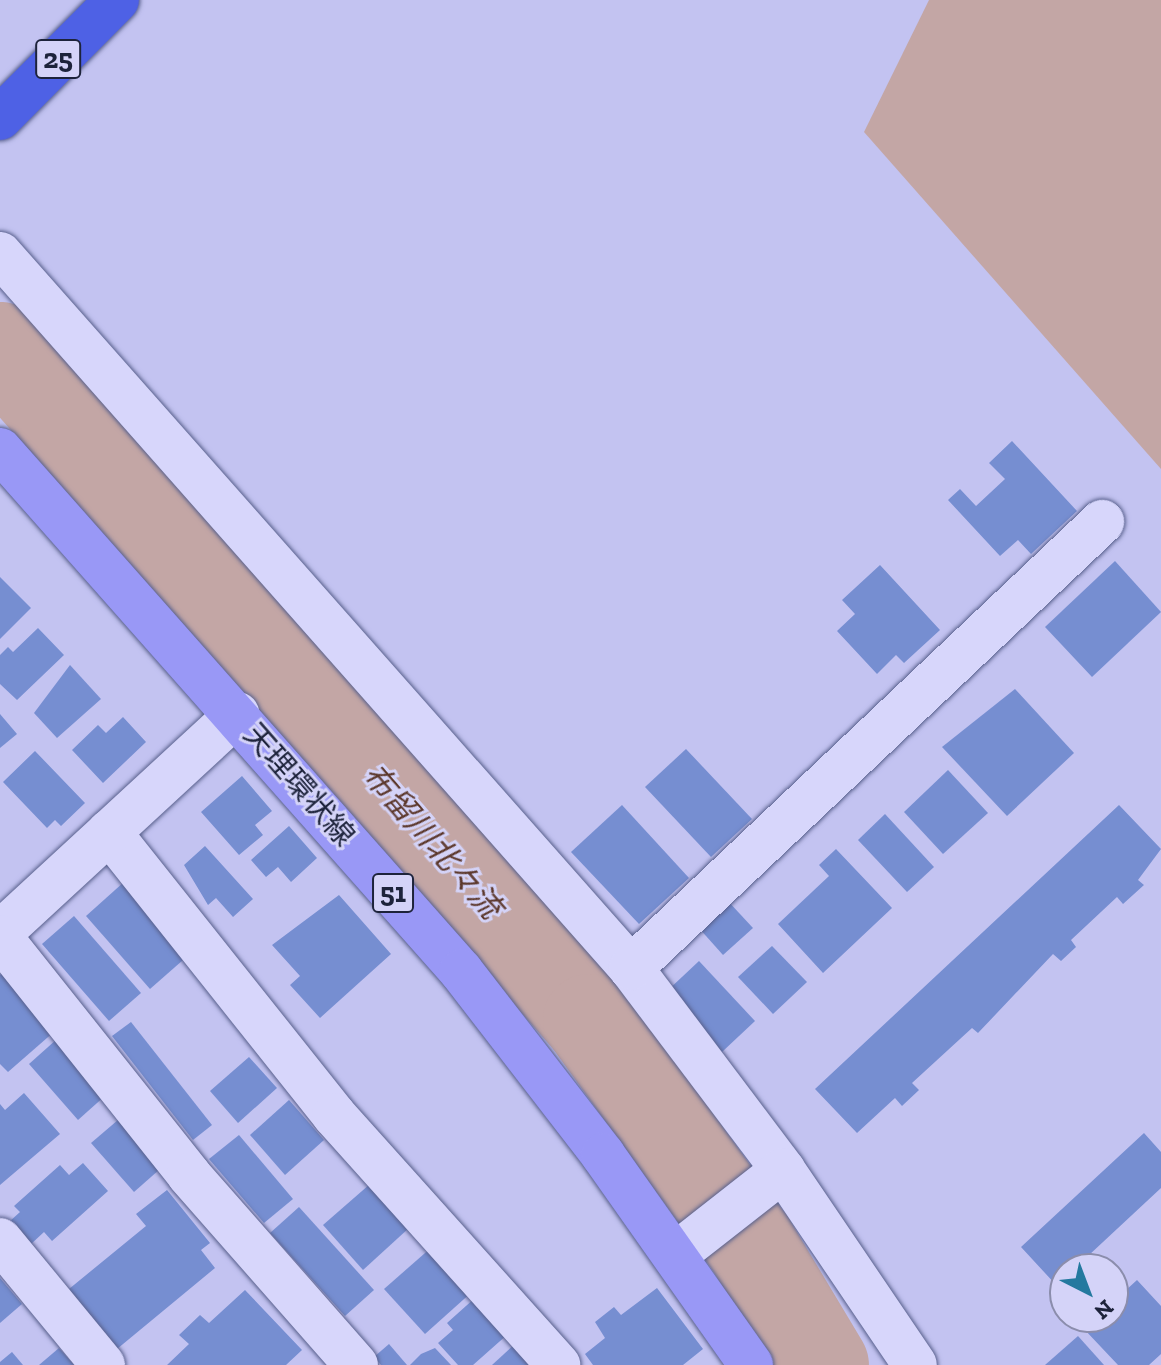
<!DOCTYPE html>
<html>
<head>
<meta charset="utf-8">
<style>
	body { margin:0 }
	#map { position:relative; width:1161px; height:1365px; overflow:hidden; background:#c3c3f1; font-family:"Zilla Slab","Noto Sans JP",serif }
	div>[style] { position:absolute }
	[style*='--x'] { left:calc(var(--x)*1px); top:calc(var(--y)*1px); width:calc(var(--w)*1px); rotate:calc(var(--a)*1deg) }
	.water>* { inset:0; background:#c3a6a5 }
	.river>* { height:92px; margin:-46px; padding:0 46px; transform-origin:46px; border-radius:46px; background:#c3a6a5 }
	.building>* { inset:0; background:#768ed1 }
	.roads { filter:drop-shadow(0 0 2px #58608c) drop-shadow(0 0 2px #58608c) }
	.minor>* { height:44px; margin:-22px; padding:0 22px; transform-origin:22px; border-radius:22px; background:#d7d6fb }
	.major>* { height:44px; margin:-22px; padding:0 22px; transform-origin:22px; border-radius:22px; background:#9998f6 }
	.highway>* { height:44px; margin:-22px; padding:0 22px; transform-origin:22px; border-radius:22px; background:#4e61e5 }
	span { translate:-50% -50%; white-space:nowrap; text-align:center; line-height:1.15; -webkit-text-stroke:6px #d4d3f8; paint-order:stroke }
	.shield-label span { padding:2px 6px; background:#d4d3f8; border:2px solid; border-radius:6px; -webkit-text-stroke-width:0 }
	.shield-label { font-size:28px; color:#1d233b; font-weight:700 }
	.street-label { font-size:30px; color:#1d233b }
	.water-label { font-size:32px; color:#5c382c; font-style:italic }
	.north { position:absolute; left:1049px; top:1253px; width:80px; height:80px; box-sizing:border-box; background:#d4d3f8; border:2px solid #8b8dac; border-radius:50%; rotate:138deg; font-size:22px; font-weight:700; line-height:32px; text-align:center; color:#1d233b }
	.north::after { content:''; display:block; margin:auto; width:28px; height:36px; background:#24799f; clip-path:polygon(50% 0,100% 100%,50% 72%,0 100%) }
</style>
</head>
<body>
<div id="map">
	<div class="water">
		<div style="clip-path:polygon(929px 0,1161px 0,1161px 469px,864px 132px)"></div>
	</div>
	<div class="river">
		<div style="--x:0;--y:348;--w:894;--a:48.77"></div>
		<div style="--x:589;--y:1020;--w:275;--a:54.2"></div>
		<div style="--x:750;--y:1243;--w:142;--a:59.1"></div>
	</div>
	<div class="building">
		<div style="clip-path:polygon(1012px 441px,1077px 511px,1031px 554px,1018px 540px,1000px 556px,948px 500px,960px 489px,976px 506px,1005px 479px,989px 463px)"></div>
		<div style="clip-path:polygon(1115px 561px,1161px 612px,1092px 677px,1045px 627px)"></div>
		<div style="clip-path:polygon(880px 565px,940px 630px,904px 663px,896px 655px,877px 674px,837px 631px,855px 614px,842px 600px)"></div>
		<div style="clip-path:polygon(0 577px,31px 608px,0 639px)"></div>
		<div style="clip-path:polygon(38px 628px,64px 655px,17px 700px,0 684px,0 655px,8px 647px,13px 652px)"></div>
		<div style="clip-path:polygon(70px 665px,101px 699px,57px 738px,34px 713px)"></div>
		<div style="clip-path:polygon(1015px 689px,1074px 753px,1007px 816px,942px 747px)"></div>
		<div style="clip-path:polygon(0 714px,17px 734px,0 748px)"></div>
		<div style="clip-path:polygon(123px 717px,146px 742px,103px 783px,72px 750px,98px 725px,106px 733px)"></div>
		<div style="clip-path:polygon(686px 749px,752px 819px,711px 857px,645px 787px)"></div>
		<div style="clip-path:polygon(35px 751px,85px 803px,61px 826px,55px 820px,47px 828px,3px 782px)"></div>
		<div style="clip-path:polygon(948px 770px,988px 813px,943px 854px,904px 812px)"></div>
		<div style="clip-path:polygon(242px 776px,272px 811px,255px 825px,263px 835px,239px 855px,201px 812px)"></div>
		<div style="clip-path:polygon(622px 805px,689px 878px,639px 924px,571px 852px)"></div>
		<div style="clip-path:polygon(1119px 805px,1161px 849px,1138px 880px,1144px 885px,1123px 904px,1117px 897px,1071px 940px,1076px 947px,1061px 961px,1053px 954px,978px 1033px,972px 1028px,912px 1083px,919px 1090px,902px 1106px,895px 1098px,857px 1133px,815px 1089px)"></div>
		<div style="clip-path:polygon(885px 814px,934px 867px,907px 892px,858px 840px)"></div>
		<div style="clip-path:polygon(289px 826px,317px 858px,291px 882px,278px 867px,266px 877px,251px 860px)"></div>
		<div style="clip-path:polygon(205px 846px,253px 899px,233px 917px,216px 898px,208px 905px,184px 865px)"></div>
		<div style="clip-path:polygon(836px 849px,892px 908px,823px 973px,778px 924px,829px 876px,819px 865px)"></div>
		<div style="clip-path:polygon(134px 873px,199px 946px,150px 989px,86px 916px)"></div>
		<div style="clip-path:polygon(339px 895px,391px 954px,320px 1018px,290px 985px,300px 976px,272px 945px)"></div>
		<div style="clip-path:polygon(727px 900px,753px 928px,723px 955px,698px 927px)"></div>
		<div style="clip-path:polygon(74px 916px,141px 993px,109px 1021px,42px 944px)"></div>
		<div style="clip-path:polygon(772px 946px,807px 982px,773px 1014px,738px 977px)"></div>
		<div style="clip-path:polygon(699px 961px,755px 1021px,722px 1052px,666px 992px)"></div>
		<div style="clip-path:polygon(10px 966px,63px 1024px,8px 1072px,0 1064px,0 975px)"></div>
		<div style="clip-path:polygon(131px 1022px,212px 1125px,193px 1140px,112px 1036px)"></div>
		<div style="clip-path:polygon(57px 1039px,106px 1095px,78px 1120px,29px 1064px)"></div>
		<div style="clip-path:polygon(249px 1057px,277px 1088px,238px 1123px,210px 1091px)"></div>
		<div style="clip-path:polygon(24px 1093px,60px 1134px,0 1185px,0 1104px,5px 1110px)"></div>
		<div style="clip-path:polygon(289px 1100px,324px 1140px,285px 1175px,250px 1135px)"></div>
		<div style="clip-path:polygon(125px 1114px,168px 1162px,134px 1192px,91px 1143px)"></div>
		<div style="clip-path:polygon(1144px 1133px,1161px 1152px,1161px 1188px,1074px 1269px,1065px 1269px,1057px 1286px,1021px 1247px)"></div>
		<div style="clip-path:polygon(239px 1135px,293px 1199px,264px 1223px,209px 1159px)"></div>
		<div style="clip-path:polygon(83px 1163px,108px 1191px,52px 1241px,44px 1232px,30px 1245px,9px 1222px,20px 1212px,14px 1206px,60px 1165px,69px 1175px)"></div>
		<div style="clip-path:polygon(370px 1184px,409px 1228px,363px 1270px,323px 1225px)"></div>
		<div style="clip-path:polygon(167px 1190px,210px 1243px,201px 1250px,215px 1268px,117px 1349px,69px 1289px,146px 1226px,136px 1214px)"></div>
		<div style="clip-path:polygon(299px 1207px,374px 1290px,345px 1316px,270px 1233px)"></div>
		<div style="clip-path:polygon(433px 1246px,473px 1291px,425px 1334px,384px 1289px)"></div>
		<div style="clip-path:polygon(0 1278px,22px 1304px,0 1323px)"></div>
		<div style="clip-path:polygon(1137px 1280px,1161px 1306px,1161px 1354px,1149px 1365px,1118px 1365px,1084px 1329px,1097px 1317px,1113px 1317px,1113px 1302px)"></div>
		<div style="clip-path:polygon(657px 1288px,703px 1349px,683px 1365px,593px 1365px,585px 1354px,605px 1338px,595px 1322px,614px 1307px,621px 1315px)"></div>
		<div style="clip-path:polygon(245px 1290px,302px 1350px,286px 1365px,167px 1365px,189px 1344px,179px 1335px,200px 1315px,209px 1323px)"></div>
		<div style="clip-path:polygon(476px 1297px,508px 1334px,473px 1365px,458px 1365px,438px 1343px,453px 1330px,447px 1323px)"></div>
		<div style="clip-path:polygon(1078px 1336px,1104px 1365px,1045px 1365px)"></div>
		<div style="clip-path:polygon(517px 1342px,538px 1365px,492px 1365px)"></div>
		<div style="clip-path:polygon(389px 1344px,407px 1365px,381px 1365px,374px 1357px)"></div>
		<div style="clip-path:polygon(59px 1348px,74px 1365px,39px 1365px)"></div>
		<div style="clip-path:polygon(435px 1348px,451px 1365px,410px 1365px,421px 1354px)"></div>
		<div style="clip-path:polygon(12px 1352px,23px 1365px,0 1365px,0 1362px)"></div>
	</div>
	<div class="roads">
		<div class="minor">
			<div style="--x:0;--y:254;--w:953;--a:48.53"></div>
			<div style="--x:631;--y:968;--w:253;--a:53"></div>
			<div style="--x:783;--y:1170;--w:235;--a:55.9"></div>
			<div style="--x:109;--y:832;--w:362;--a:51.5"></div>
			<div style="--x:334;--y:1115;--w:336;--a:48.1"></div>
			<div style="--x:0;--y:933;--w:323;--a:-42.7"></div>
			<div style="--x:0;--y:937;--w:304;--a:51.5"></div>
			<div style="--x:189;--y:1175;--w:253;--a:48.7"></div>
			<div style="--x:631;--y:968;--w:649;--a:-43.44"></div>
			<div style="--x:0;--y:1240;--w:162;--a:50.5"></div>
			<div style="--x:676;--y:1254;--w:136;--a:-38.1"></div>
		</div>
		<div class="major">
			<div style="--x:0;--y:450;--w:696;--a:48.5"></div>
			<div style="--x:461;--y:971;--w:232;--a:52.3"></div>
			<div style="--x:603;--y:1155;--w:257;--a:54.8"></div>
		</div>
		<div class="highway">
			<div style="--x:0;--y:118;--w:166;--a:-45.2"></div>
		</div>
	</div>
	<div class="shield-label">
		<span style="left:58px;top:59px">25</span>
		<span style="left:393px;top:893px">51</span>
	</div>
	<div class="street-label">
		<span style="left:299px;top:785px;rotate:49deg">天理環状線</span>
	</div>
	<div class="water-label">
		<span style="left:432px;top:841px;rotate:49deg">布留川北々流</span>
	</div>
	<div class="north">N</div>
</div>
</body>
</html>
